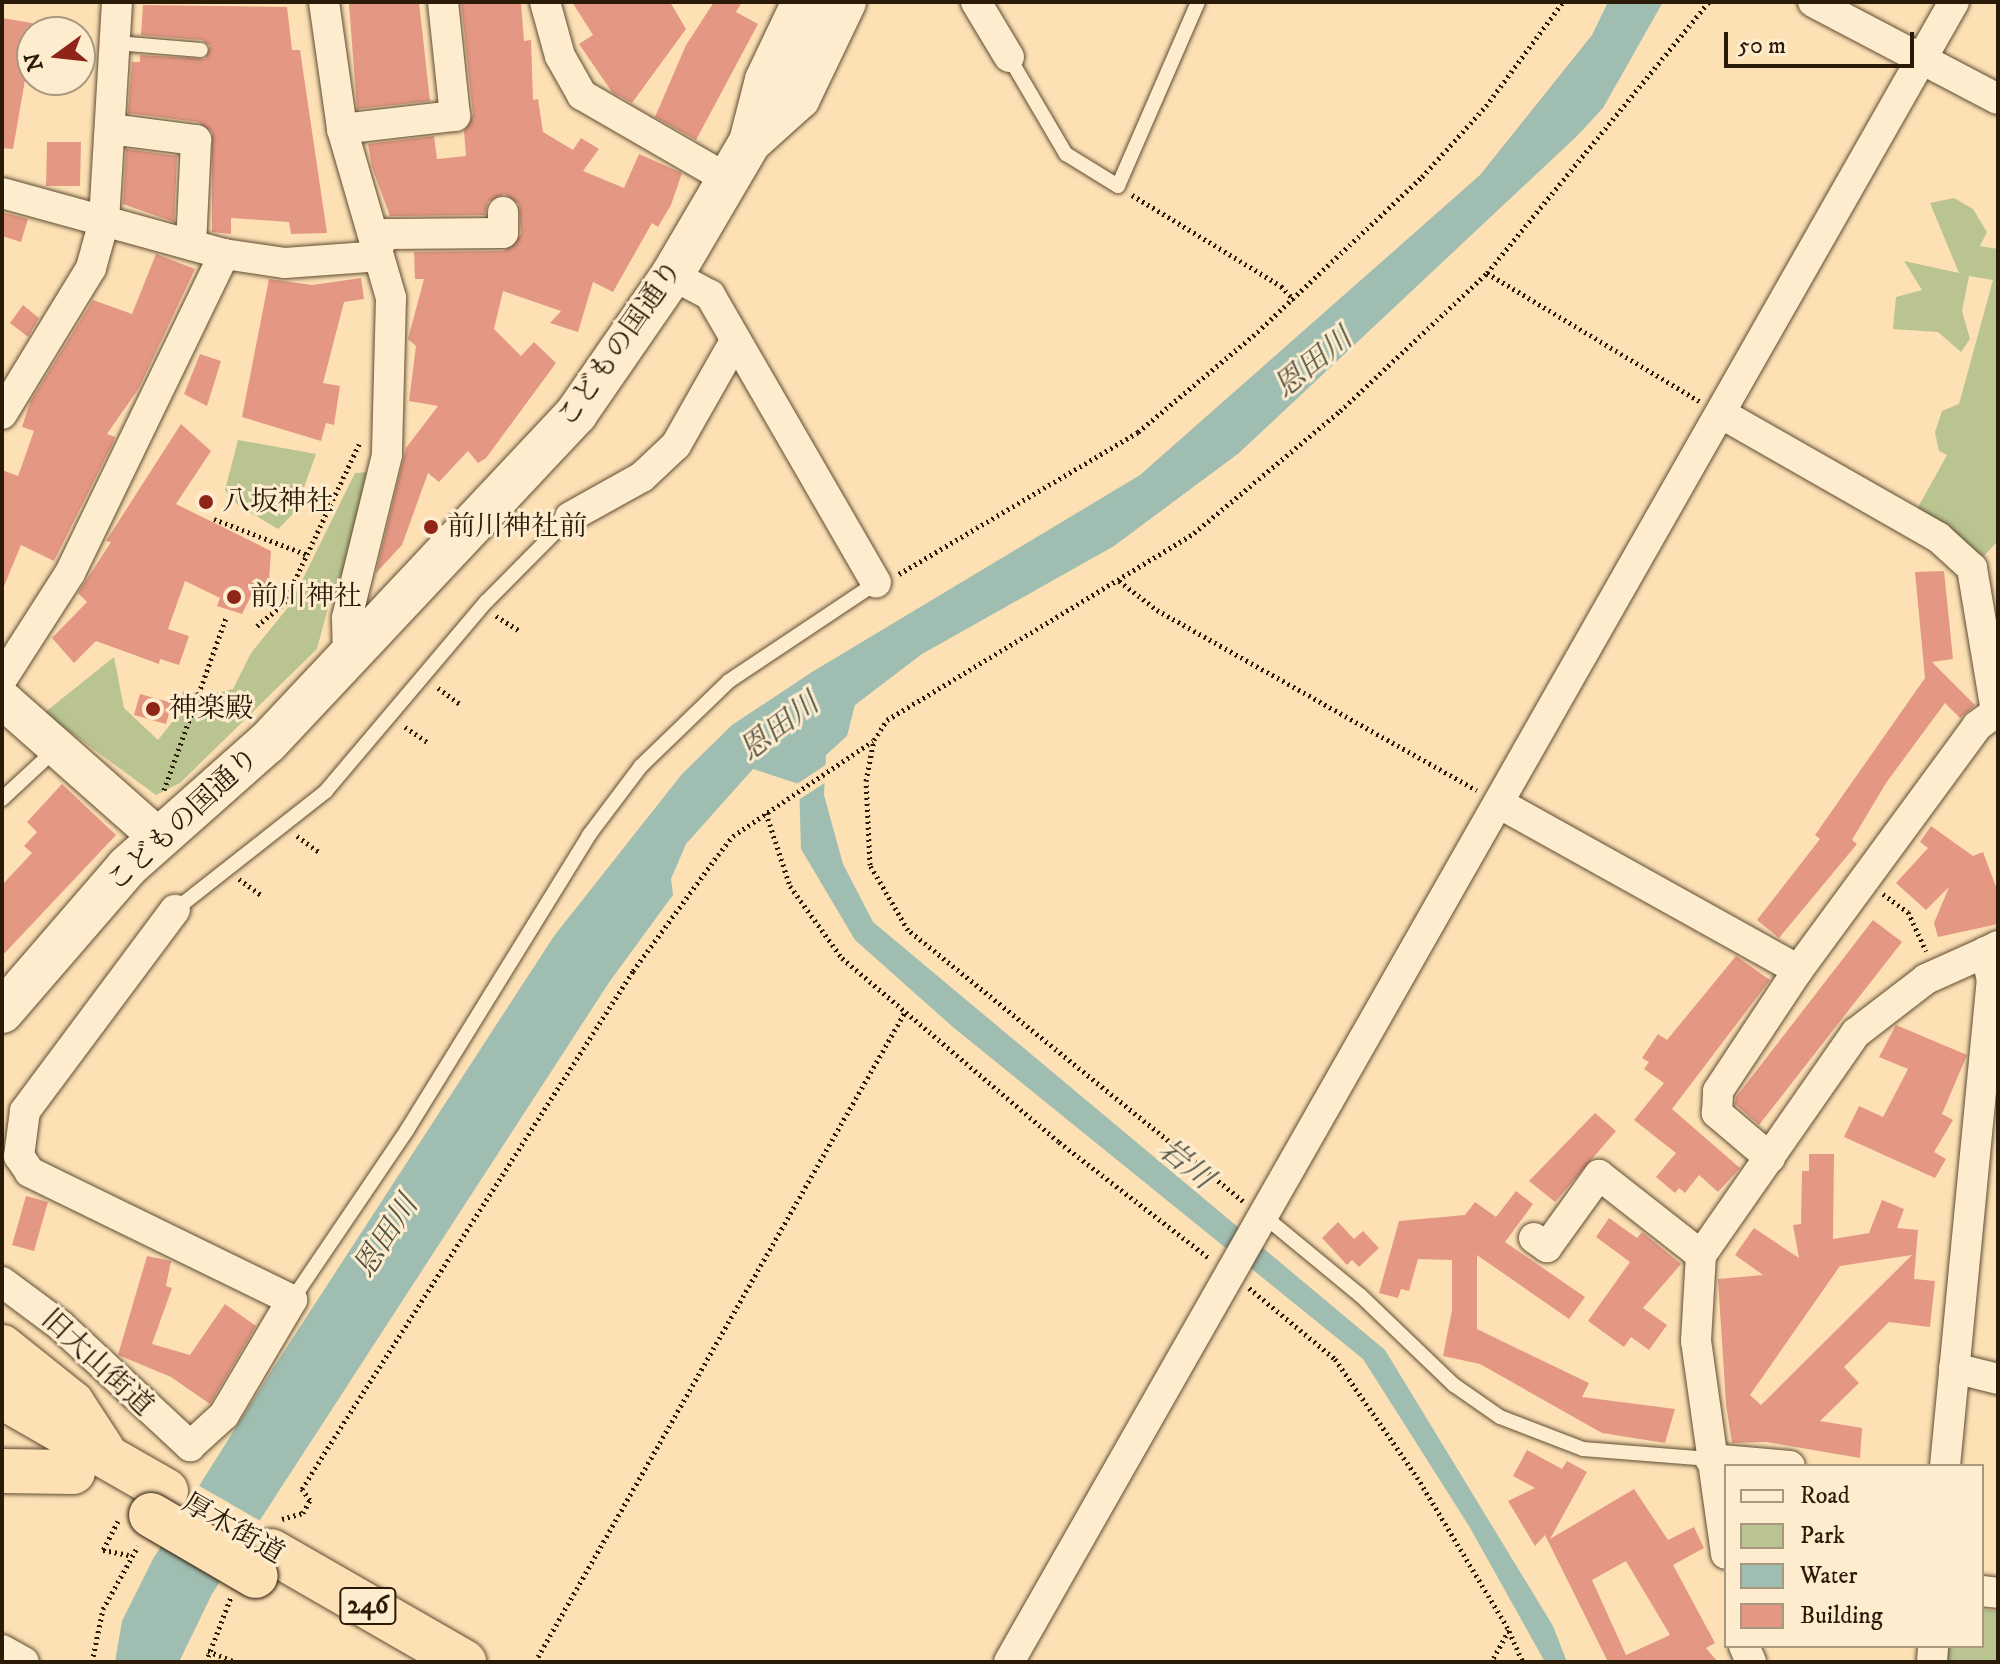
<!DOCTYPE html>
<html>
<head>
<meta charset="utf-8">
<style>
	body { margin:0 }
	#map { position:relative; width:2000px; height:1664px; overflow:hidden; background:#fde1b5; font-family:"IM FELL DW Pica","Noto Serif JP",serif }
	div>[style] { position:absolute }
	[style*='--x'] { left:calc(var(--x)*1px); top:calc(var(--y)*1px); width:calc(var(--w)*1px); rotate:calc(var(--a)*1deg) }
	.green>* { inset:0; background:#bac491 }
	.water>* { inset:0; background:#9fbdb0 }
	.pier>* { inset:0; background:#fde1b5 }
	.building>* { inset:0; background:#e49884 }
	.path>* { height:5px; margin-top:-2.5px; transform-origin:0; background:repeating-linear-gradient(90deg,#2a1b09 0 2px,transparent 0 6px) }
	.roads { filter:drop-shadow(0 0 2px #5f4c34) drop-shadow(0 0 2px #5f4c34) }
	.service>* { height:14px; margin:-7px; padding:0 7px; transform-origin:7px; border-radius:7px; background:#feeccf }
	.minor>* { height:30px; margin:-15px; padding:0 15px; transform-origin:15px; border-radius:15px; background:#feeccf }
	.tertiary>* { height:38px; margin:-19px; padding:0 19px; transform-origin:19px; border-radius:19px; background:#feeccf }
	.secondary>* { height:42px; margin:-21px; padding:0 21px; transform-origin:21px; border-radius:21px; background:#feeccf }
	.trunk>* { height:44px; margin:-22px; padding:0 22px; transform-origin:22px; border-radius:22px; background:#fde1b5 }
	.bridges { filter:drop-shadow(0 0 2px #2a1b09) drop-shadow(0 0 2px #2a1b09) }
	.trunk-bridge>* { height:44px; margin:-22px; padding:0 22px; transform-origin:22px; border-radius:22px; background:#fde1b5 }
	.dots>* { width:22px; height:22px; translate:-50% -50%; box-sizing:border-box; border:4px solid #feeccf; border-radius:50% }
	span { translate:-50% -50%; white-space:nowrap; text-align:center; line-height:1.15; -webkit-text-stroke:6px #feeccf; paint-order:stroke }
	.shield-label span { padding:2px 6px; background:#feeccf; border:2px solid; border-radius:6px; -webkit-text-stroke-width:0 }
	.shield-label { font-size:26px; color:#2a1b09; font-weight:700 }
	.street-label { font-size:28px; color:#2a1b09 }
	.poi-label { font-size:28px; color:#2a1b09 }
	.left { translate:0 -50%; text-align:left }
	.water-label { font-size:30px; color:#535443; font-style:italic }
	.frame { position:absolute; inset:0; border:4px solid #2a1b09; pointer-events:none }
	.legend { position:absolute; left:1724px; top:1464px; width:260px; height:184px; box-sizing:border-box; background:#feeccf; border:2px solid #a99880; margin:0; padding:10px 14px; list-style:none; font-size:24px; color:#2a1b09 }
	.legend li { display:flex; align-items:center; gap:16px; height:40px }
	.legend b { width:40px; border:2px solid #a99880 }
	.north { position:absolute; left:16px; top:16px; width:80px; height:80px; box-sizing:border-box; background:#feeccf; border:2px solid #a99880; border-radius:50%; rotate:255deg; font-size:22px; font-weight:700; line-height:32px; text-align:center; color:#2a1b09 }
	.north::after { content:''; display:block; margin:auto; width:28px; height:36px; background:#8f2418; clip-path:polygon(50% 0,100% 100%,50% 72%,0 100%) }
	.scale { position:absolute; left:1724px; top:32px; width:190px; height:36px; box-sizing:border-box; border:4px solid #2a1b09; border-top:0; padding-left:10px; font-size:24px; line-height:28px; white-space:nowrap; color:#2a1b09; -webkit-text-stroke:6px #feeccf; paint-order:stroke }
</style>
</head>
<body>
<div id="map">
	<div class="green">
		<div style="clip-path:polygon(1954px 198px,1973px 209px,1987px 232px,1980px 246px,1998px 249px,1998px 541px,1983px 557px,1917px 509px,1947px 455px,1939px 451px,1935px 432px,1942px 411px,1959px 404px,1993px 280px,1969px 276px,1962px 311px,1970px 339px,1961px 352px,1938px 332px,1893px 329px,1896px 297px,1922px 290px,1904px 261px,1959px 273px,1930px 203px)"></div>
		<div style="clip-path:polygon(238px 440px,316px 454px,295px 512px,278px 529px,239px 506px,225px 490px)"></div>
		<div style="clip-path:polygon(368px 472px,349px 562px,333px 589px,317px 649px,180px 783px,156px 795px,44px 713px,114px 657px,124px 708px,158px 740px,180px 712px,183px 691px,209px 695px,233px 689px,251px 653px,290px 605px,355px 473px)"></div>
		<div style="clip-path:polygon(1982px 1609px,1998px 1611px,1998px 1662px,1947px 1662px,1948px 1646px,1982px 1646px)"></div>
	</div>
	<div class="water">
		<div style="clip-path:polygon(1608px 2px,1663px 2px,1603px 108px,1577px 136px,1239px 453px,1114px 546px,922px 654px,855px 705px,847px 736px,826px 755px,824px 795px,843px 864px,873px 922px,1385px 1350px,1553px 1626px,1567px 1662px,1545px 1662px,1469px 1526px,1363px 1359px,954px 1028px,855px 940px,801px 849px,799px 784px,753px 769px,686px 844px,671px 879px,673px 895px,610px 981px,212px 1594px,179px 1662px,115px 1662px,122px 1621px,153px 1559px,272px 1370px,554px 936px,682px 774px,732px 725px,812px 672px,1140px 475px,1480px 175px,1592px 35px)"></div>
	</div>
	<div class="pier">
		<div style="clip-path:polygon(830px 762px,829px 780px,797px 801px,794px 786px)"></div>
		<div style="clip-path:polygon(196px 1484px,264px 1523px,224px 1582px,158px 1544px)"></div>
	</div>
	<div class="building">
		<div style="clip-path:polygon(419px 2px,430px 101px,357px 109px,349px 4px)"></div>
		<div style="clip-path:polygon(461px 2px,521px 2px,524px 41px,531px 40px,533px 100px,538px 99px,543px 132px,573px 150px,581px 138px,599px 149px,583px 171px,624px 188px,639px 154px,682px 173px,671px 205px,658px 227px,652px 223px,613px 292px,593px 282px,578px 332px,550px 323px,561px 311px,503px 291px,494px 329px,521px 356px,534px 342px,556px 363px,486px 458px,478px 463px,468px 451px,439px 482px,428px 473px,402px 545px,376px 573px,406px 448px,438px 406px,409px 401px,416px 346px,408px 339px,424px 279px,415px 279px,414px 252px,504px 251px,521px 234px,519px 204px,504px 194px,488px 202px,485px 215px,390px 216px,372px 167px,368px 144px,434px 136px,437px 159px,466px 156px,464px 131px,473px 114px)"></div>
		<div style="clip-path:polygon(572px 2px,670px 2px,686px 29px,632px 103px,612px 92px,579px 44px,593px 35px)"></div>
		<div style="clip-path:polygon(714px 2px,742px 2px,736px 12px,758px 24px,696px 140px,655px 117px,686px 45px)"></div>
		<div style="clip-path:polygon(143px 5px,287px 7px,292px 50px,300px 50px,327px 233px,291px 234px,289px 222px,231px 218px,231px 234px,212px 232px,212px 132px,198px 122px,128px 113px,132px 62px,140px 62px,140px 55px,205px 59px,210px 46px,202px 40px,141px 35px)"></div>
		<div style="clip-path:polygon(2px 18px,32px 23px,32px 81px,25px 80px,13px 149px,2px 148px)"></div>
		<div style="clip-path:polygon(47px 142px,81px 142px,80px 186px,46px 186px)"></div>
		<div style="clip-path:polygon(126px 149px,177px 156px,174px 222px,123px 204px)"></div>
		<div style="clip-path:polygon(2px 212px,28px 219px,21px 242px,2px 236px)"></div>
		<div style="clip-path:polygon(156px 254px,195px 269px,139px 388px,107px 434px,115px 437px,113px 443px,54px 561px,21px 545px,2px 591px,2px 470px,18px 476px,34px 431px,22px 427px,30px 402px,93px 300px,132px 314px)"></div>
		<div style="clip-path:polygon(361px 278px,364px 299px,344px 302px,323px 383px,340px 386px,334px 425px,326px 423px,321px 441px,242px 417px,269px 279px,312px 285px)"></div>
		<div style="clip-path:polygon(23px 305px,39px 318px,28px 337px,10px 323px)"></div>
		<div style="clip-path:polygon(200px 354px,221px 361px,207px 406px,184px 394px)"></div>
		<div style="clip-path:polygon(181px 424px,211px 451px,176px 504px,271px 551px,268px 596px,252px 594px,242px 614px,217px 606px,220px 598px,185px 581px,168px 629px,189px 636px,179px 665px,160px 659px,159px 664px,96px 641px,74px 663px,52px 638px,87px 602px,78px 593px,111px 542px,106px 541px)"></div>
		<div style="clip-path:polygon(1944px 571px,1953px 659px,1932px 662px,1975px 705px,1960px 718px,1945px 703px,1886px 783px,1852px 840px,1857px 844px,1779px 938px,1757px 920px,1820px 839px,1815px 835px,1925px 678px,1915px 572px)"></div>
		<div style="clip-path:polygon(140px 694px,172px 703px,166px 724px,134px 715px)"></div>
		<div style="clip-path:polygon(62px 784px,116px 835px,2px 956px,2px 885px,32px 853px,24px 846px,37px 832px,27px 822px)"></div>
		<div style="clip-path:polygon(1931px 826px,1973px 856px,1983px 852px,1998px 892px,1998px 924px,1938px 937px,1934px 923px,1949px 887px,1926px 910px,1896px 883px,1928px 848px,1920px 842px)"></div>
		<div style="clip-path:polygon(1873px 920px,1902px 942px,1759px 1125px,1735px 1104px,1736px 1097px)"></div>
		<div style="clip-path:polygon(1736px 956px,1770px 980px,1672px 1109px,1740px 1168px,1718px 1192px,1699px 1175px,1685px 1193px,1679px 1188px,1675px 1193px,1656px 1177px,1676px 1153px,1634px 1120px,1664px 1083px,1644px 1069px,1649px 1062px,1642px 1058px,1658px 1034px,1667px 1040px)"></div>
		<div style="clip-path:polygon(1896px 1025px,1967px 1055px,1942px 1114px,1953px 1120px,1934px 1152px,1946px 1159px,1935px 1178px,1844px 1137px,1859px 1106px,1883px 1117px,1908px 1069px,1879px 1057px)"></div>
		<div style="clip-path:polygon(1595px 1113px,1616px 1131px,1555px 1202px,1529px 1181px)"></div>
		<div style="clip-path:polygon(evenodd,1809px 1154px,1834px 1154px,1833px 1239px,1869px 1233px,1882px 1200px,1904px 1209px,1897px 1228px,1918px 1230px,1914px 1279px,1935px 1281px,1930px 1327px,1889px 1322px,1844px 1367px,1859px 1383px,1820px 1421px,1862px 1428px,1860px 1458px,1767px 1442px,1732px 1443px,1726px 1405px,1718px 1279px,1763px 1275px,1735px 1255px,1754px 1228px,1799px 1258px,1793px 1225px,1801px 1224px,1802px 1171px,1809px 1171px,1809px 1154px,1912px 1255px,1761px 1405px,1750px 1395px,1840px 1266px,1912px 1255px)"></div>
		<div style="clip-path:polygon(1516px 1191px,1533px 1204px,1505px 1242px,1585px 1297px,1569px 1319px,1477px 1255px,1477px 1329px,1589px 1383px,1582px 1397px,1675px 1409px,1665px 1443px,1602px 1433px,1480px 1364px,1443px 1356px,1452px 1310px,1452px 1260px,1418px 1259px,1409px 1291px,1401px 1289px,1398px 1298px,1379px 1293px,1399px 1221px,1465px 1215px,1475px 1202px,1496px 1217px)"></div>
		<div style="clip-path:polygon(26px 1196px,48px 1202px,34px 1251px,12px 1245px)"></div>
		<div style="clip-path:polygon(1609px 1218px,1637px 1238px,1642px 1232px,1681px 1264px,1643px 1308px,1667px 1325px,1649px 1350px,1631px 1337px,1624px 1347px,1588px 1321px,1630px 1262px,1596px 1237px)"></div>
		<div style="clip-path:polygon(1338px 1222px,1354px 1239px,1363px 1231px,1379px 1248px,1359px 1267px,1352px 1260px,1347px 1265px,1322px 1238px)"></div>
		<div style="clip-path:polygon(147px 1256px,171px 1261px,166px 1286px,172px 1288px,152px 1344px,190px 1355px,225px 1304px,256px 1326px,210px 1404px,171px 1377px,118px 1355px)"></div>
		<div style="clip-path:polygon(evenodd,1527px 1450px,1562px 1469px,1567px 1461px,1587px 1472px,1550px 1539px,1634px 1489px,1668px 1540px,1694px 1527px,1704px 1548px,1673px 1565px,1715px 1643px,1706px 1648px,1718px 1662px,1608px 1662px,1545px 1535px,1535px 1546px,1508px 1501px,1535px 1488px,1513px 1476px,1527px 1450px,1626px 1561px,1670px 1635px,1626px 1655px,1592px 1580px,1626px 1561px)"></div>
	</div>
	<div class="path">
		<div style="--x:1132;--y:195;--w:175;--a:31.4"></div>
		<div style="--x:1281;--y:286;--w:19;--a:47"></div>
		<div style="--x:1487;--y:273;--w:248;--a:31.1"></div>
		<div style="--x:214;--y:519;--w:101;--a:21"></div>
		<div style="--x:899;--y:574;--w:278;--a:-30.7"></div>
		<div style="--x:1138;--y:432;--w:150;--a:-39.9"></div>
		<div style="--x:1253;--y:336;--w:232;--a:-43.3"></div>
		<div style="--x:1422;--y:177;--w:96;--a:-48"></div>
		<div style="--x:1486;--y:106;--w:129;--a:-53.5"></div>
		<div style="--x:1119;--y:581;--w:48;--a:37.3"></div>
		<div style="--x:1157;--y:610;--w:367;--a:29.4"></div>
		<div style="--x:496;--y:616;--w:28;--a:32"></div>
		<div style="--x:257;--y:626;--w:35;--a:-40"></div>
		<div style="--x:284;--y:603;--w:176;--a:-64.7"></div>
		<div style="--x:438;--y:688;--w:27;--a:36"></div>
		<div style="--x:405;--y:727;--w:29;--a:34"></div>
		<div style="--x:164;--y:790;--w:183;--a:-70.2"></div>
		<div style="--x:766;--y:813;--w:77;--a:71.8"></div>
		<div style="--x:790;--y:886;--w:89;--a:54.2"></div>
		<div style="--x:842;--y:958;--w:285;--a:40.3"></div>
		<div style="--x:1059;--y:1142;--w:190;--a:37.7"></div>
		<div style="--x:297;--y:836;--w:29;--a:36"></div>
		<div style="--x:239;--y:879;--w:27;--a:36"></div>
		<div style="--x:1883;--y:894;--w:31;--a:36"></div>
		<div style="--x:1908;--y:912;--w:43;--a:65.2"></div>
		<div style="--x:1243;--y:1201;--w:431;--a:-141"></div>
		<div style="--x:908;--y:930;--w:75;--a:-120.3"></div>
		<div style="--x:870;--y:865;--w:84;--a:-92.7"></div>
		<div style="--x:866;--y:781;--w:42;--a:-79"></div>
		<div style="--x:874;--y:740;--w:24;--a:-57"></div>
		<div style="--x:887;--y:720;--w:359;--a:-31.3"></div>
		<div style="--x:1194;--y:533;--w:190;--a:-39.9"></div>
		<div style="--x:1340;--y:411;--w:202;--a:-43.2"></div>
		<div style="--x:1487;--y:273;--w:350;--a:-50.7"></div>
		<div style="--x:1249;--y:1288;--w:112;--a:39.5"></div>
		<div style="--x:1335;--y:1359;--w:144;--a:55.2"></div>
		<div style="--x:1417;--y:1477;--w:179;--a:59"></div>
		<div style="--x:1509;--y:1630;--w:37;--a:119"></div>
		<div style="--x:282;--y:1519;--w:22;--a:-16"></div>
		<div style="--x:303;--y:1513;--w:15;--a:-62"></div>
		<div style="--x:310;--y:1500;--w:14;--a:-126"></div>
		<div style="--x:302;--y:1489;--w:60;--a:-57.9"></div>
		<div style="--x:334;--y:1438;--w:555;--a:-57.37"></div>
		<div style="--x:633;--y:971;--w:144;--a:-53.8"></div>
		<div style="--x:718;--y:855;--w:24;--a:-52"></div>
		<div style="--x:733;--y:836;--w:169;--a:-34.2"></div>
		<div style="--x:118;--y:1521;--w:33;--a:117"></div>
		<div style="--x:103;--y:1550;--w:26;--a:11"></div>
		<div style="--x:1509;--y:1631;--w:34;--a:66"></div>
		<div style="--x:208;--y:1651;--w:29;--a:22"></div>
		<div style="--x:92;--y:1662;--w:54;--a:-78.3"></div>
		<div style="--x:103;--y:1609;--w:72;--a:-60.9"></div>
		<div style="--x:206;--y:1662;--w:70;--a:-69"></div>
		<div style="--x:535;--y:1662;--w:748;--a:-60.35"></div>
	</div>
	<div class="roads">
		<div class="service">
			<div style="--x:116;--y:43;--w:85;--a:4.7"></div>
			<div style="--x:1009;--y:57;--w:113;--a:59.6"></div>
			<div style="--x:1066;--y:154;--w:61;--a:31.6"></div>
			<div style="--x:1118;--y:186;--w:201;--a:-66.5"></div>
			<div style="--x:2;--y:799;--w:74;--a:-42.8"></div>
			<div style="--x:175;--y:910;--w:192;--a:-38.2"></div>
			<div style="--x:326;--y:791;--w:248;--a:-49.8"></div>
			<div style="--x:486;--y:602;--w:120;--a:-45.3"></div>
			<div style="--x:1264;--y:1216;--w:124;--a:39.5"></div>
			<div style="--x:1360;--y:1295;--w:130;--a:43.8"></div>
			<div style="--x:1454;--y:1385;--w:56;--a:34.8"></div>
			<div style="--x:1500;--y:1417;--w:89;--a:21.1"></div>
			<div style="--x:1583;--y:1449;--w:127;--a:4.5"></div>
			<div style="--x:292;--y:1300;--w:205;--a:-55.9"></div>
			<div style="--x:407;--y:1130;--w:347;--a:-58.3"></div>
			<div style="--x:589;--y:835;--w:86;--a:-53"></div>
			<div style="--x:641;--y:766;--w:122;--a:-44"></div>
			<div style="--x:729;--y:681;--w:177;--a:-33.7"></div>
		</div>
		<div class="minor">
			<div style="--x:324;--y:2;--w:128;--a:81.9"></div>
			<div style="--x:342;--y:129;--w:176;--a:73.8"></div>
			<div style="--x:391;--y:298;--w:157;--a:91.5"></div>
			<div style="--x:387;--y:455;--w:168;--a:103.8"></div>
			<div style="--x:347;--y:618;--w:40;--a:88.6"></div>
			<div style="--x:545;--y:2;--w:56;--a:74.5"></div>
			<div style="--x:560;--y:56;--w:45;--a:60.6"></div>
			<div style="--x:582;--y:95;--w:170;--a:30"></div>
			<div style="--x:976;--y:2;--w:64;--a:59"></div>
			<div style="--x:1813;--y:2;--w:209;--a:27.7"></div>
			<div style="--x:110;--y:129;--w:87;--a:7.3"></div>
			<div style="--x:196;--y:140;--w:105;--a:92.7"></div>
			<div style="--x:342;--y:129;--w:114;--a:-6.6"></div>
			<div style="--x:455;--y:116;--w:115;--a:-96"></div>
			<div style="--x:2;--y:193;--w:230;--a:15.4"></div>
			<div style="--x:224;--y:254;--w:62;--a:8.4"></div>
			<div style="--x:285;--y:263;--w:83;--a:-4.1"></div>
			<div style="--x:368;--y:257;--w:30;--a:-50"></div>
			<div style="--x:387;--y:234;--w:116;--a:-0.5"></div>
			<div style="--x:503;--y:233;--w:21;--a:-90"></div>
			<div style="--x:672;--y:275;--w:43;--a:27.8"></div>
			<div style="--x:710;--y:295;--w:332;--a:60"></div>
			<div style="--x:2;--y:414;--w:171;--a:-58.6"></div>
			<div style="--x:91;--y:268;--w:49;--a:-74.5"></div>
			<div style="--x:104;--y:221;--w:219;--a:-86.6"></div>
			<div style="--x:1722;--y:414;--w:249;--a:29.7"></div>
			<div style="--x:1938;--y:537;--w:46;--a:42.4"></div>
			<div style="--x:1972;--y:568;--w:146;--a:80.5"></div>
			<div style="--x:570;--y:517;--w:82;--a:-29.1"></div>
			<div style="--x:642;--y:477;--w:47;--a:-43.3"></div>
			<div style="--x:676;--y:445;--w:117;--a:-60.4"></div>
			<div style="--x:2;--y:679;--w:126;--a:-57.3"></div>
			<div style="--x:70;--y:573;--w:354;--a:-64.2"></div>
			<div style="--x:1502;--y:805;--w:339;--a:29.1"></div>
			<div style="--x:1770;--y:1158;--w:70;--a:-139.7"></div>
			<div style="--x:1717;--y:1113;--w:22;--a:-87"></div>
			<div style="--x:1718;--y:1091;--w:145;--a:-56.5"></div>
			<div style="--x:1798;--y:970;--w:303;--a:-53.7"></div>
			<div style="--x:1977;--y:726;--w:24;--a:-36"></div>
			<div style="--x:1534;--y:1238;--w:16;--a:35"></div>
			<div style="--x:1547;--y:1247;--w:89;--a:-54.2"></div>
			<div style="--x:1599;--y:1175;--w:130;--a:38.1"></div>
			<div style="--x:2;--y:1282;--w:72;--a:36.6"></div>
			<div style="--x:60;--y:1325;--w:178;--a:42.9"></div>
			<div style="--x:190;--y:1446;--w:46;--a:-42.4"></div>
			<div style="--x:224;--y:1415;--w:134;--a:-59.4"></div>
			<div style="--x:292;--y:1300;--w:292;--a:-154"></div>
			<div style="--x:30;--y:1172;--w:19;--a:-125"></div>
			<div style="--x:19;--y:1156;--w:45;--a:-82.4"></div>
			<div style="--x:25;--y:1111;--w:251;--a:-53.3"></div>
			<div style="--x:1954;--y:1368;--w:45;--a:14"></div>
			<div style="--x:1710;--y:1459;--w:80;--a:5"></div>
			<div style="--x:1945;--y:1466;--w:487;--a:-84.5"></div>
			<div style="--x:1992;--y:981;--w:30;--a:-102"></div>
			<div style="--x:1986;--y:952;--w:13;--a:-27"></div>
			<div style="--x:1726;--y:1554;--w:215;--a:-98"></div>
			<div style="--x:1696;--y:1341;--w:86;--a:-86.7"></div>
			<div style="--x:1701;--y:1255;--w:271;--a:-55.1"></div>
			<div style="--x:1856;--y:1033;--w:88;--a:-37.6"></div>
			<div style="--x:1926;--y:979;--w:66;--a:-24.2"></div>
			<div style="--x:1982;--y:1591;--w:16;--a:7"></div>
			<div style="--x:1744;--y:1646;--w:17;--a:66"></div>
			<div style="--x:2;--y:1650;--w:25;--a:29"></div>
			<div style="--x:1009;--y:1662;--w:1910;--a:-60.35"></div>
			<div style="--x:1932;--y:1662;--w:16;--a:-86"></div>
		</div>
		<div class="tertiary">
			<div style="--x:2;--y:699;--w:208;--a:41.5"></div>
		</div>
		<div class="secondary">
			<div style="--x:750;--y:142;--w:66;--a:-41.9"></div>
			<div style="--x:799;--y:98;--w:106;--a:-64.4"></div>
			<div style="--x:2;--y:1012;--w:191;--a:-49.2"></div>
			<div style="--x:127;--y:867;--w:188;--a:-41.6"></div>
			<div style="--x:268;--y:742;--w:450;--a:-46.8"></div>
			<div style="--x:576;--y:414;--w:169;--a:-55.4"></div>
			<div style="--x:672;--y:275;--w:154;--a:-59.6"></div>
			<div style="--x:750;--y:142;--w:64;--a:-75.5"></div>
			<div style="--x:766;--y:80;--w:86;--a:-64.6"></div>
		</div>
		<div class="trunk">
			<div style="--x:2;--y:1347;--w:90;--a:38.7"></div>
			<div style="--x:72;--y:1403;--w:55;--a:56.9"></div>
			<div style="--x:2;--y:1397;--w:189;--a:29.8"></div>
			<div style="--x:2;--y:1471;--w:71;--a:0.8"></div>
			<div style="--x:271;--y:1551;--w:223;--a:29.9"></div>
		</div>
	</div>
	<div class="bridges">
		<div class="trunk-bridge">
			<div style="--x:151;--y:1515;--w:121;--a:30.2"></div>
		</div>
	</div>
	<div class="dots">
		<div style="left:206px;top:502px;background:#8f2418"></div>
		<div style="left:431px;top:527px;background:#8f2418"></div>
		<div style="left:234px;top:597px;background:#8f2418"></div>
		<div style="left:153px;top:709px;background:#8f2418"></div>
	</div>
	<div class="shield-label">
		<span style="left:368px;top:1606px">246</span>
	</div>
	<div class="street-label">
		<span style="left:620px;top:344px;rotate:-55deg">こどもの国通り</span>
		<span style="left:183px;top:820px;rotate:-43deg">こどもの国通り</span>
		<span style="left:97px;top:1363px;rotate:43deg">旧大山街道</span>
		<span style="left:233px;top:1529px;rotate:30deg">厚木街道</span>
	</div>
	<div class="poi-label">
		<span class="left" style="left:222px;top:502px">八坂神社</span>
		<span class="left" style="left:447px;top:527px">前川神社前</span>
		<span class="left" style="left:250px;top:597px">前川神社</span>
		<span class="left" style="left:169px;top:709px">神楽殿</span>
	</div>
	<div class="water-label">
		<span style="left:1314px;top:364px;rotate:-39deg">恩田川</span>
		<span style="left:780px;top:728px;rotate:-37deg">恩田川</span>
		<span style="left:1185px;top:1165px;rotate:39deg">岩川</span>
		<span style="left:387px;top:1237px;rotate:-57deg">恩田川</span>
	</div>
	<div class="frame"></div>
	<ul class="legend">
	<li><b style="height:10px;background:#feeccf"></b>Road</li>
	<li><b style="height:22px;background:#bac491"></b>Park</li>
	<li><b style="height:22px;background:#9fbdb0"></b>Water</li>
	<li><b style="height:22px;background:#e49884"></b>Building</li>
	</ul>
	<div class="north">N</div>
	<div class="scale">50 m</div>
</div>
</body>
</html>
